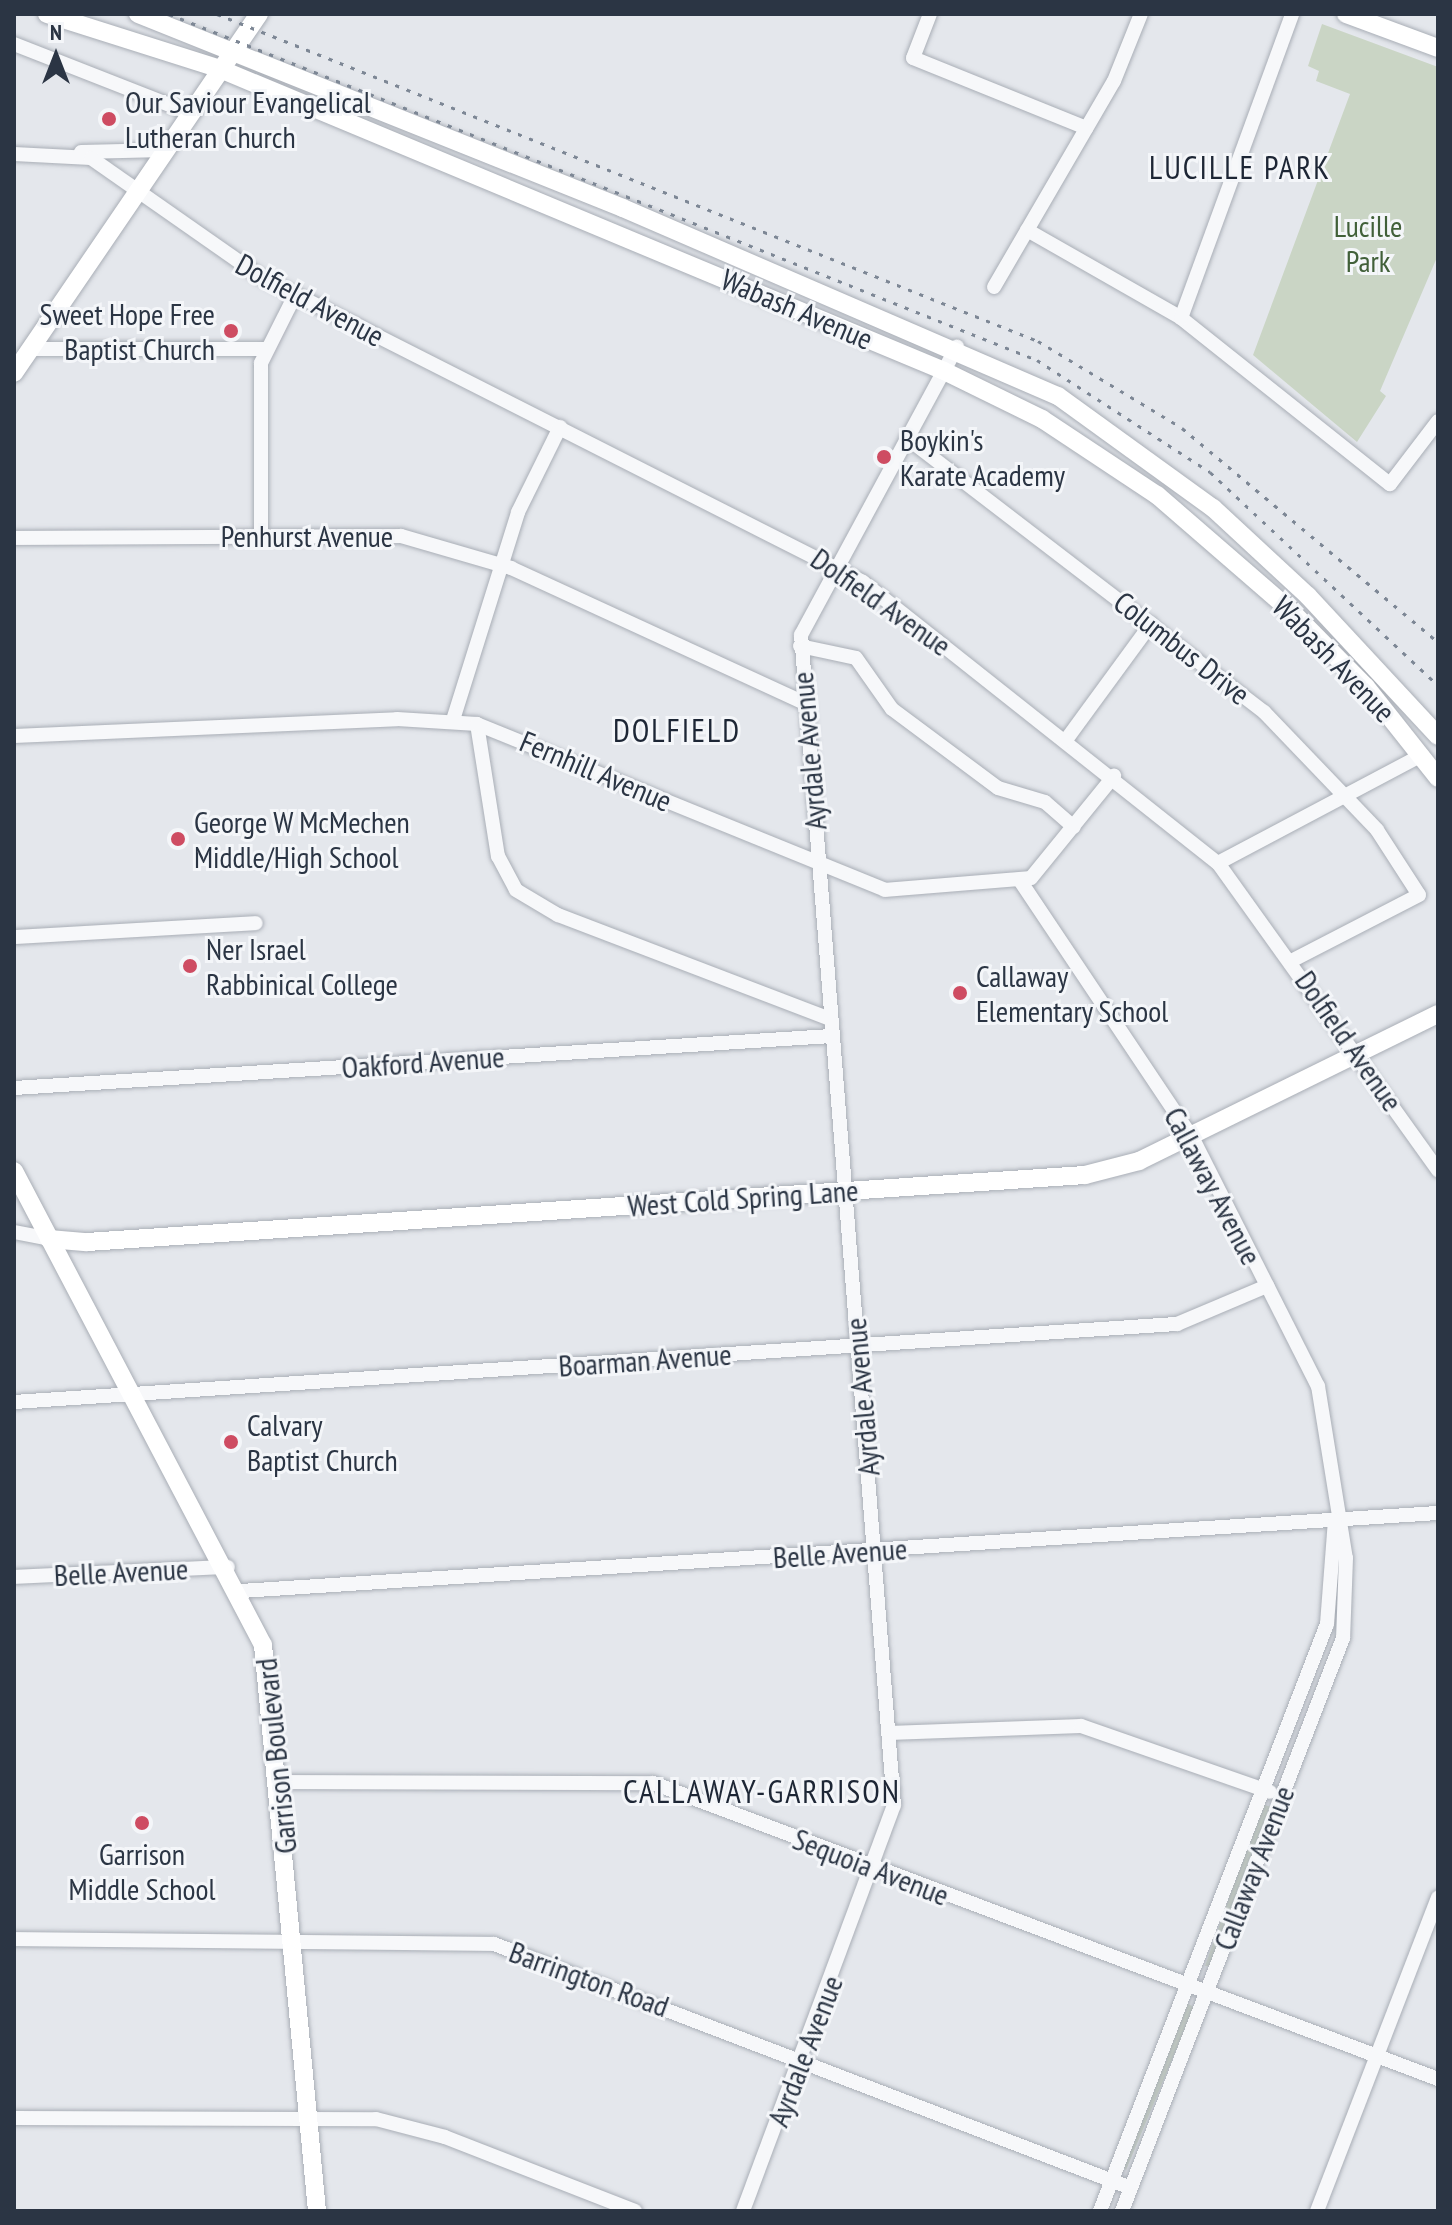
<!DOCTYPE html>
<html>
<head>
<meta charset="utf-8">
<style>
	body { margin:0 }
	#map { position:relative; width:1452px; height:2225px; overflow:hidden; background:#e4e7ec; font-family:"PT Sans Narrow",sans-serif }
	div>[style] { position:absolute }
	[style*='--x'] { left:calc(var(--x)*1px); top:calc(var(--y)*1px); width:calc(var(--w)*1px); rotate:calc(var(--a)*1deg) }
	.green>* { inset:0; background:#cad5c5 }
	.roads { filter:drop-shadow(0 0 2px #a9aeb6) drop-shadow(0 0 2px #a9aeb6) }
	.minor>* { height:14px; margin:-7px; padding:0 7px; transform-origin:7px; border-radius:7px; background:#f7f8fa }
	.major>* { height:18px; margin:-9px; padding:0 9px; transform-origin:9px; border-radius:9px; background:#fff }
	.rail>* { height:3px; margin-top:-1.5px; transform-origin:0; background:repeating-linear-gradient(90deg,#7d8795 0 4px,transparent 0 12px) }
	.dots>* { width:22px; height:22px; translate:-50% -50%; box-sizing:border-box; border:4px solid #f4f6f9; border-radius:50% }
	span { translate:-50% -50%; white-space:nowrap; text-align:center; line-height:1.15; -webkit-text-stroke:6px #f4f6f9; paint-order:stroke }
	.poi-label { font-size:30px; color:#2b3544 }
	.left { translate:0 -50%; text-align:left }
	.right { translate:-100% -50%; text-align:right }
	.park-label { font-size:30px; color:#416039 }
	.street-label { font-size:30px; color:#2b3544 }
	.neighbourhood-label { font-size:32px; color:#1d2635; letter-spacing:2px }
	.frame { position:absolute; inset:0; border:16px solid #2b3544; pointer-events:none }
	.north { position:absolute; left:16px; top:16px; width:80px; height:80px; -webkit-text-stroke:6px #f4f6f9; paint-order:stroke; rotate:0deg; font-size:22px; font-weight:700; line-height:32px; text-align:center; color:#2b3544 }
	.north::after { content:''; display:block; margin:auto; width:28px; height:36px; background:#2b3544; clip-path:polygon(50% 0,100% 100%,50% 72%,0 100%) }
</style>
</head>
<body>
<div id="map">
	<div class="green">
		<div style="clip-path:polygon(1322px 24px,1438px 67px,1438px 255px,1380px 391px,1386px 396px,1357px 442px,1253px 355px,1350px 94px,1316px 81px,1319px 71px,1308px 66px)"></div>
		<div style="clip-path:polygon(1262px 1804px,1271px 1807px,1211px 1966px,1205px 1966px)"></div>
		<div style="clip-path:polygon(1186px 2003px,1194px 2007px,1126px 2170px,1123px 2167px)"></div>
	</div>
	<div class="roads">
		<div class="minor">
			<div style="--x:930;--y:14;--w:47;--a:111.1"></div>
			<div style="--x:913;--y:58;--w:187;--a:22"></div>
			<div style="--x:14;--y:44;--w:189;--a:21.4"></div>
			<div style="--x:81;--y:152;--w:84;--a:-1.4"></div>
			<div style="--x:14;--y:154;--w:77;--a:3"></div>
			<div style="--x:91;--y:158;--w:208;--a:35"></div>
			<div style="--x:261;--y:277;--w:675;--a:26.87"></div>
			<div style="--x:863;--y:582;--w:453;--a:38.4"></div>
			<div style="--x:1218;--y:863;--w:378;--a:54.4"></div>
			<div style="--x:1027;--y:230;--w:177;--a:29.7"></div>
			<div style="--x:1181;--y:318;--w:267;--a:38.5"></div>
			<div style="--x:1390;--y:484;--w:79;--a:-52.7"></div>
			<div style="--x:994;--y:287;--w:238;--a:-59.8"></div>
			<div style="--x:1114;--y:81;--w:72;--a:-68.1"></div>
			<div style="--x:1181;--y:318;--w:324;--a:-69.9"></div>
			<div style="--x:30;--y:349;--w:237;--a:0"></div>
			<div style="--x:907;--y:438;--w:450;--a:37.5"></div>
			<div style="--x:1264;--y:712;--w:163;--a:46.2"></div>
			<div style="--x:1377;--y:830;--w:77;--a:57.1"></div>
			<div style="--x:1419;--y:895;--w:142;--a:152.7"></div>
			<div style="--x:261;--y:535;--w:172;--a:-90"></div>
			<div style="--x:261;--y:363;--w:76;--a:-63.4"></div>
			<div style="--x:14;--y:538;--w:387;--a:-0.3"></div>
			<div style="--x:401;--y:536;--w:115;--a:16.2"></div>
			<div style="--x:511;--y:568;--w:324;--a:24.7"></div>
			<div style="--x:800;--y:646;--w:57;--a:12.1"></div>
			<div style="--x:856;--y:658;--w:62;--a:54.8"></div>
			<div style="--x:892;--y:709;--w:132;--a:36.7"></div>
			<div style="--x:998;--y:788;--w:49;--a:16.6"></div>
			<div style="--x:1045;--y:802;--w:38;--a:41"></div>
			<div style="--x:453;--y:720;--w:218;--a:-72.6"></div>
			<div style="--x:518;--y:512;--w:95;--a:-63.7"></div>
			<div style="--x:477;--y:724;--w:134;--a:81"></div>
			<div style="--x:498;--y:856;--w:38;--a:62"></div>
			<div style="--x:516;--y:890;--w:49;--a:30.8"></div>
			<div style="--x:558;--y:915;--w:292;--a:20.9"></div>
			<div style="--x:14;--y:736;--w:383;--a:-2.5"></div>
			<div style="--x:397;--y:719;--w:80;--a:3.6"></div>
			<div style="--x:477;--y:724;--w:440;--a:22.1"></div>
			<div style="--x:885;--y:890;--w:146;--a:-4.7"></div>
			<div style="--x:1031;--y:878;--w:132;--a:-50.9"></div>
			<div style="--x:1066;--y:740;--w:144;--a:-53.8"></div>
			<div style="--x:1218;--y:863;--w:231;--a:-27.9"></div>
			<div style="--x:1021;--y:882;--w:307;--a:56.2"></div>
			<div style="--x:1192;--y:1137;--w:279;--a:63.2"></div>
			<div style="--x:1318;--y:1386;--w:174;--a:80.8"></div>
			<div style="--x:1346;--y:1558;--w:80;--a:92.1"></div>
			<div style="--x:1343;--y:1638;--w:614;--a:111.09"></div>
			<div style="--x:14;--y:937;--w:242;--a:-3.3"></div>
			<div style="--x:14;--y:1088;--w:820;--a:-3.64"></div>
			<div style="--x:14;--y:1232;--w:36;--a:11"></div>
			<div style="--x:14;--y:1402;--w:1166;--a:-3.84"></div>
			<div style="--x:1177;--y:1324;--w:98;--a:-22.9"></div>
			<div style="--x:14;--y:1577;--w:214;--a:-2.7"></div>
			<div style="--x:241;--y:1591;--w:1200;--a:-3.73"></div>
			<div style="--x:889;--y:1733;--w:192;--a:-2.1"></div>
			<div style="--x:1081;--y:1726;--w:200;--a:19.2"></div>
			<div style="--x:281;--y:1782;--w:372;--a:0.2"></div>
			<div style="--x:653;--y:1783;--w:839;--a:20.66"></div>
			<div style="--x:14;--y:1939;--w:480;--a:0.6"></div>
			<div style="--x:494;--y:1944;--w:682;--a:20.96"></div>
			<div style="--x:14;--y:2118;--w:362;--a:0.2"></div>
			<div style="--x:376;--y:2119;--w:71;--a:14.6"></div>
			<div style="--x:445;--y:2137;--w:204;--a:21.3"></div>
			<div style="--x:743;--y:2211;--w:433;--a:-69.6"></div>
			<div style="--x:894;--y:1805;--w:1174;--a:-94.54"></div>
			<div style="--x:801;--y:635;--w:328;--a:-61.6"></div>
			<div style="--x:1100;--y:2211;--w:629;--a:-68.86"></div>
			<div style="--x:1327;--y:1624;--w:104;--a:-85.6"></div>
			<div style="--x:1317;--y:2211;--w:336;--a:-68.9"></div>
		</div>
		<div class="major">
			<div style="--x:47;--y:14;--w:182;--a:17.6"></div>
			<div style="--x:220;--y:69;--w:784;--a:22.64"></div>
			<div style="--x:944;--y:371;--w:109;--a:26.1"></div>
			<div style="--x:1042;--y:419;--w:138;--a:33.5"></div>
			<div style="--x:1157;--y:495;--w:179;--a:40.9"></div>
			<div style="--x:1292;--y:612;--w:105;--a:45.4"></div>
			<div style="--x:1366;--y:687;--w:116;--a:51.6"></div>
			<div style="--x:138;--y:14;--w:522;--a:21.8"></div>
			<div style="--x:623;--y:208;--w:474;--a:23.4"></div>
			<div style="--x:1058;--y:396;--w:191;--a:35.9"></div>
			<div style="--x:1213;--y:508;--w:129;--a:42.8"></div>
			<div style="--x:1308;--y:596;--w:191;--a:47.1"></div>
			<div style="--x:1346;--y:14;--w:98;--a:20.3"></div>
			<div style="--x:14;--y:373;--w:435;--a:-55.7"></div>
			<div style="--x:14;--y:1171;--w:535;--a:62.29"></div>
			<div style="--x:263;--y:1645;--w:569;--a:84.55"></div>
			<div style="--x:49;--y:1239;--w:38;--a:5"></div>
			<div style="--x:87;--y:1242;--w:1000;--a:-3.84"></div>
			<div style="--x:1085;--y:1175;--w:56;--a:-14.5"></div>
			<div style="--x:1139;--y:1161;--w:333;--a:-26.2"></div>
		</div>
	</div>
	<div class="rail">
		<div style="--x:169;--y:14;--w:934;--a:21.73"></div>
		<div style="--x:1037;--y:360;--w:206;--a:32.9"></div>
		<div style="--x:1210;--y:472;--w:312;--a:43.1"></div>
		<div style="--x:217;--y:14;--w:884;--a:21.72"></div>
		<div style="--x:1038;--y:341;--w:168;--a:31.1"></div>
		<div style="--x:1182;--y:428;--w:334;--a:39.9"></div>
	</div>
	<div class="dots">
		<div style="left:109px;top:119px;background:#ce4c62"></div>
		<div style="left:231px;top:331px;background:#ce4c62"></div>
		<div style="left:884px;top:457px;background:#ce4c62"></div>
		<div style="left:178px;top:839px;background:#ce4c62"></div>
		<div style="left:190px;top:966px;background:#ce4c62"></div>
		<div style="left:960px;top:993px;background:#ce4c62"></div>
		<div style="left:231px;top:1442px;background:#ce4c62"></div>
		<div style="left:142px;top:1823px;background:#ce4c62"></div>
	</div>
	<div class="poi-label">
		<span class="left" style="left:125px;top:119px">Our Saviour Evangelical<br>Lutheran Church</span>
		<span class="right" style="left:215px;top:331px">Sweet Hope Free<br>Baptist Church</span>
		<span class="left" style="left:900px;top:457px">Boykin's<br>Karate Academy</span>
		<span class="left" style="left:194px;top:839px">George W McMechen<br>Middle/High School</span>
		<span class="left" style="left:206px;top:966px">Ner Israel<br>Rabbinical College</span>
		<span class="left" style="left:976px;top:993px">Callaway<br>Elementary School</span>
		<span class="left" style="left:247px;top:1442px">Calvary<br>Baptist Church</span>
		<span style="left:142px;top:1871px">Garrison<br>Middle School</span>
	</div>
	<div class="park-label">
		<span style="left:1368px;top:243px">Lucille<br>Park</span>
	</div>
	<div class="street-label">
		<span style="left:310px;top:300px;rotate:28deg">Dolfield Avenue</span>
		<span style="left:797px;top:309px;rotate:23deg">Wabash Avenue</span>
		<span style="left:307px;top:536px">Penhurst Avenue</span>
		<span style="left:881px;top:602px;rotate:35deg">Dolfield Avenue</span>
		<span style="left:1182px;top:648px;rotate:38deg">Columbus Drive</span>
		<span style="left:1334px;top:659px;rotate:46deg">Wabash Avenue</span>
		<span style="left:809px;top:751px;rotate:-95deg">Ayrdale Avenue</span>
		<span style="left:596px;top:771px;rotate:23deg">Fernhill Avenue</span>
		<span style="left:1349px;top:1041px;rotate:55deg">Dolfield Avenue</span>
		<span style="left:423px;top:1062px;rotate:-4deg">Oakford Avenue</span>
		<span style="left:1213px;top:1186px;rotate:62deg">Callaway Avenue</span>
		<span style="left:743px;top:1198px;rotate:-4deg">West Cold Spring Lane</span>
		<span style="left:645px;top:1360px;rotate:-4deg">Boarman Avenue</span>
		<span style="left:862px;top:1397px;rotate:-95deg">Ayrdale Avenue</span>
		<span style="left:840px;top:1553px;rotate:-4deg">Belle Avenue</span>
		<span style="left:121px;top:1572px;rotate:-3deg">Belle Avenue</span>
		<span style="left:276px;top:1756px;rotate:-96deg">Garrison Boulevard</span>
		<span style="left:871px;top:1867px;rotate:21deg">Sequoia Avenue</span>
		<span style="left:1254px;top:1868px;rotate:-69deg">Callaway Avenue</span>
		<span style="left:589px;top:1979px;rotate:20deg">Barrington Road</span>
		<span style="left:805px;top:2051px;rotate:-69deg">Ayrdale Avenue</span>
	</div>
	<div class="neighbourhood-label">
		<span style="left:1240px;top:167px">LUCILLE PARK</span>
		<span style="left:677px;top:730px">DOLFIELD</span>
		<span style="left:762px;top:1791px">CALLAWAY-GARRISON</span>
	</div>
	<div class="frame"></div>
	<div class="north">N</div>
</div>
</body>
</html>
